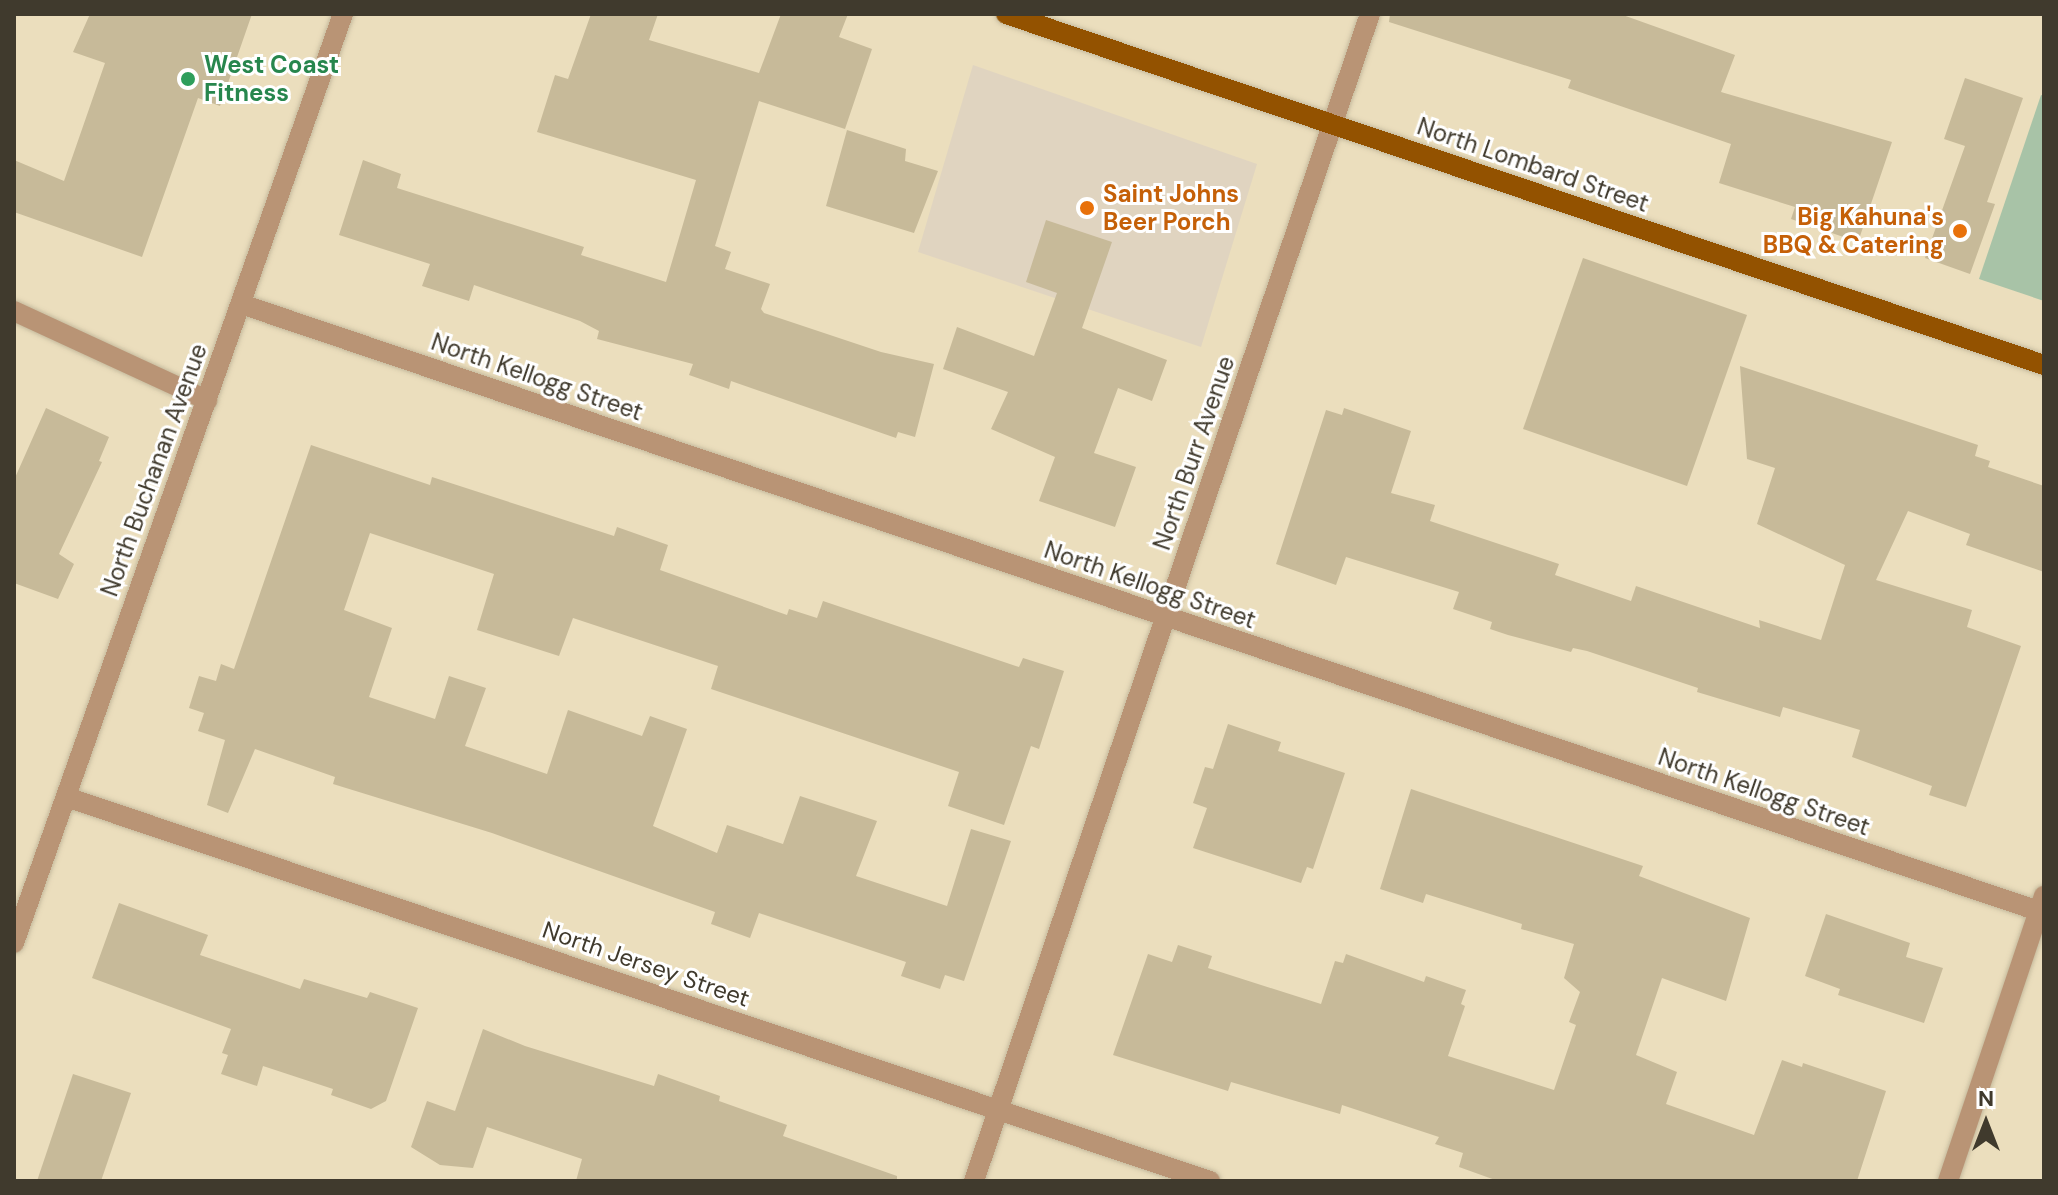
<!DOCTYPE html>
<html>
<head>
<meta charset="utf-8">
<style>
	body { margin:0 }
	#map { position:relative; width:2058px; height:1195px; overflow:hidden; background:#ebdebd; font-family:"DM Sans",sans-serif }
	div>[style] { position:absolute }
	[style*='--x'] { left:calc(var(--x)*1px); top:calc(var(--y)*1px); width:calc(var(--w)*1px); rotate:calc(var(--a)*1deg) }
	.commercial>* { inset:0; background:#e0d4c0 }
	.green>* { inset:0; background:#a8c3a7 }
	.building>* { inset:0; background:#c7ba99 }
	.roads { filter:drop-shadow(0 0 2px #c5ba9d) drop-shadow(0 0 2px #c5ba9d) }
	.minor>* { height:20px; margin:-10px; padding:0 10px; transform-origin:10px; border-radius:10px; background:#b99475 }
	.major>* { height:20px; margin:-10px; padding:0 10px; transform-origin:10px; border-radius:10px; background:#935200 }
	.dots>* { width:22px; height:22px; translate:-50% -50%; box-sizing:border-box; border:4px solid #fff; border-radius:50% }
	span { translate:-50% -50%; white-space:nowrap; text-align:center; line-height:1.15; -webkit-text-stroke:6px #fff; paint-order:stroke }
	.leisure-label { font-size:24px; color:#27864d; font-weight:700 }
	.left { translate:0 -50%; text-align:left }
	.street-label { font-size:24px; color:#403a2d }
	.food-label { font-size:24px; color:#c56008; font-weight:700 }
	.right { translate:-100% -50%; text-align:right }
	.frame { position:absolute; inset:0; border:16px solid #403a2d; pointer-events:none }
	.north { position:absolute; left:1946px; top:1083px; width:80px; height:80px; -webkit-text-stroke:6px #fff; paint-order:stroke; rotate:0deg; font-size:22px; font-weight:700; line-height:32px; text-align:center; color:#403a2d }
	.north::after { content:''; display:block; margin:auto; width:28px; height:36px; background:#403a2d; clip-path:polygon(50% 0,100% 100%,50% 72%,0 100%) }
</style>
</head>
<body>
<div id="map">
	<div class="commercial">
		<div style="clip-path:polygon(973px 65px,1257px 164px,1201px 347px,918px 252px)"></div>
	</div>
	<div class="green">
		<div style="clip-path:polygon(2041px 95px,2044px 96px,2044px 301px,1979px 279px)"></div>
	</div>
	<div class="building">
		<div style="clip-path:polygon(90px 14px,252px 14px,220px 106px,198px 98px,142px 257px,14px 212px,14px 160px,64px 181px,105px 63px,73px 52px)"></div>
		<div style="clip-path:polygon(591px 14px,658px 14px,649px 40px,759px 73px,781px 14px,848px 14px,839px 37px,872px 49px,845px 129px,759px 101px,715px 246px,731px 252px,725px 269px,770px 284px,761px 309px,764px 313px,881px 352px,934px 364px,915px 437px,898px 432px,896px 438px,731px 381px,729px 389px,689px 375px,693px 364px,597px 339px,599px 331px,580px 321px,474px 285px,469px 301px,422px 286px,430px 264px,339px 235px,363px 160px,401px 174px,397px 188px,584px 247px,581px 255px,666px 282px,696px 180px,537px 132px,555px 75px,568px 79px)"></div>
		<div style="clip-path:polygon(1390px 14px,1620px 14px,1735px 55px,1721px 92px,1892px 142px,1858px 242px,1791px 219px,1795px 207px,1719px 183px,1731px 144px,1568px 88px,1571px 80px,1389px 22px)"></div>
		<div style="clip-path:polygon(1965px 78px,2023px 98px,1987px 202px,1995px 204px,1970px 274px,1925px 258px,1965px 146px,1944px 139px)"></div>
		<div style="clip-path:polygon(847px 130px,906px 149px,905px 161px,938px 171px,914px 233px,826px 206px)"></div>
		<div style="clip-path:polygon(1046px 220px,1112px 242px,1082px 328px,1167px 360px,1152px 401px,1118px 388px,1094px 453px,1136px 467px,1115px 527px,1039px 501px,1055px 457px,991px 429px,1008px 392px,943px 369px,957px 327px,1034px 356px,1057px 293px,1026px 282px)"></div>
		<div style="clip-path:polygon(1583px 258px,1747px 315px,1687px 486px,1523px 429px)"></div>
		<div style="clip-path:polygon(1740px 366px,1978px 445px,1975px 456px,1990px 461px,1988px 467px,2044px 486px,2044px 572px,1966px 545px,1970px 534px,1908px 511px,1876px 580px,1972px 610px,1967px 627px,2021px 646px,1966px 807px,1929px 795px,1932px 786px,1852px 757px,1860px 730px,1783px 707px,1780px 717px,1697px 692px,1698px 688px,1587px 651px,1573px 648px,1571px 652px,1508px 635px,1490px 629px,1492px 622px,1453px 609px,1459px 592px,1346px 557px,1336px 585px,1276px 564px,1326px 410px,1342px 415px,1344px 408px,1411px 431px,1391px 493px,1435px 505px,1430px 521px,1559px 564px,1555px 575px,1631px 601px,1636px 586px,1760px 628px,1759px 620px,1821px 640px,1845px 565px,1757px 524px,1775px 468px,1747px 459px)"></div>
		<div style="clip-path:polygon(46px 408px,109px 437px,99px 461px,102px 462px,59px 554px,74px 564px,58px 599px,14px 583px,14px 480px)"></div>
		<div style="clip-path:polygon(311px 445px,430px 485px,432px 477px,614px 536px,617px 527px,668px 545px,660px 570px,787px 615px,789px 609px,817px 618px,823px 601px,1019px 667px,1023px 658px,1064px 671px,1039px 749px,1031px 746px,1004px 825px,948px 806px,959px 772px,711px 689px,718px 666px,573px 618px,559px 656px,477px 630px,494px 574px,370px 533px,344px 610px,392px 628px,369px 697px,435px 719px,449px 676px,486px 688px,465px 746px,547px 774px,568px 710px,642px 736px,650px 716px,687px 729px,653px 826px,717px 853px,727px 825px,783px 844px,800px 796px,877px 821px,856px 876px,947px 906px,971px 829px,1011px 841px,964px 981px,945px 975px,940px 989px,901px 976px,906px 962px,759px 913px,750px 938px,711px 924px,715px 912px,492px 833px,333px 784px,335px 777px,255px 749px,228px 813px,207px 805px,225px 740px,198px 731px,204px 713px,189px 708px,199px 676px,216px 681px,221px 664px,234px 669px)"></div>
		<div style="clip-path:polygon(1228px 724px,1281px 742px,1278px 751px,1345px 773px,1313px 869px,1307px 867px,1301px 883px,1193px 848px,1207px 808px,1193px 803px,1205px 767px,1213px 769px)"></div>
		<div style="clip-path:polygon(1411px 789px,1643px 866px,1639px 876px,1750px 918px,1726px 1001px,1662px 978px,1636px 1055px,1677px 1072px,1666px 1104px,1754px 1135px,1782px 1060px,1802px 1067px,1803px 1063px,1886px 1091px,1857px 1181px,1498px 1181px,1459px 1167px,1463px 1153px,1435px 1144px,1439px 1137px,1342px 1105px,1340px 1114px,1231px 1082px,1228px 1091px,1113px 1055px,1148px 954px,1172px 962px,1178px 945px,1212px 956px,1208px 968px,1321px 1004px,1335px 961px,1343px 963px,1346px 954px,1424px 982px,1426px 976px,1466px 990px,1461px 1004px,1465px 1006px,1448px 1056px,1554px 1090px,1576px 1025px,1569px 1022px,1580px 992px,1564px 978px,1574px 944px,1521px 929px,1522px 924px,1426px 894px,1423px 903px,1380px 889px)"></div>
		<div style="clip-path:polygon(119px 903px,208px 935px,200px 955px,300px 989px,304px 979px,367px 998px,370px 992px,418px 1008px,386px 1101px,371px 1109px,331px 1095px,333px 1089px,263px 1066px,257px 1086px,221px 1074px,228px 1055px,222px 1053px,231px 1029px,92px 978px)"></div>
		<div style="clip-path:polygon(1826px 914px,1910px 943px,1906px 957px,1943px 968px,1924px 1023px,1838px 995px,1840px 989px,1805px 976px)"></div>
		<div style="clip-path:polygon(483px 1029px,525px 1046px,654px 1086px,658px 1074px,720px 1096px,719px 1101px,787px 1125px,783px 1136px,897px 1176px,897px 1181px,576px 1181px,582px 1159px,487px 1127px,473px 1168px,440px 1165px,411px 1147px,427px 1101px,455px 1111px)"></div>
		<div style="clip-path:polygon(73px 1074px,131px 1093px,101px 1181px,37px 1181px)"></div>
	</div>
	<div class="roads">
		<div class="minor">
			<div style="--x:241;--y:304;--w:1903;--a:18.66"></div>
			<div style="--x:14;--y:311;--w:213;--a:24.8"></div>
			<div style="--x:66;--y:797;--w:1207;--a:18.56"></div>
			<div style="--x:14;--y:943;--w:986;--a:-70.5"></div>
			<div style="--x:974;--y:1181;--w:1232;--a:-71.26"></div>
			<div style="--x:1948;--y:1181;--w:301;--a:-71.4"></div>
		</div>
		<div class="major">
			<div style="--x:1006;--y:14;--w:1096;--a:18.68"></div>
		</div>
	</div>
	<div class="dots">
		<div style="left:188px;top:79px;background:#2e9e5b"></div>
		<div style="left:1087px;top:208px;background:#e8710a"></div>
		<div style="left:1960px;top:231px;background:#e8710a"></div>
	</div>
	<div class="leisure-label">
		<span class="left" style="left:204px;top:79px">West Coast<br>Fitness</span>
	</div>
	<div class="street-label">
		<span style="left:1533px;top:165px;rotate:19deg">North Lombard Street</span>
		<span style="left:537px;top:377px;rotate:19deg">North Kellogg Street</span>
		<span style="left:1194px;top:453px;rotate:-71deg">North Burr Avenue</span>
		<span style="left:154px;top:470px;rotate:-70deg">North Buchanan Avenue</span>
		<span style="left:1150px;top:585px;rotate:19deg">North Kellogg Street</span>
		<span style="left:1764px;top:792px;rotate:19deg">North Kellogg Street</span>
		<span style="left:646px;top:964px;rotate:19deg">North Jersey Street</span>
	</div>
	<div class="food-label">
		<span class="left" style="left:1103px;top:208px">Saint Johns<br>Beer Porch</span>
		<span class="right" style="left:1944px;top:231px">Big Kahuna's<br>BBQ &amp; Catering</span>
	</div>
	<div class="frame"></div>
	<div class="north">N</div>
</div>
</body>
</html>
